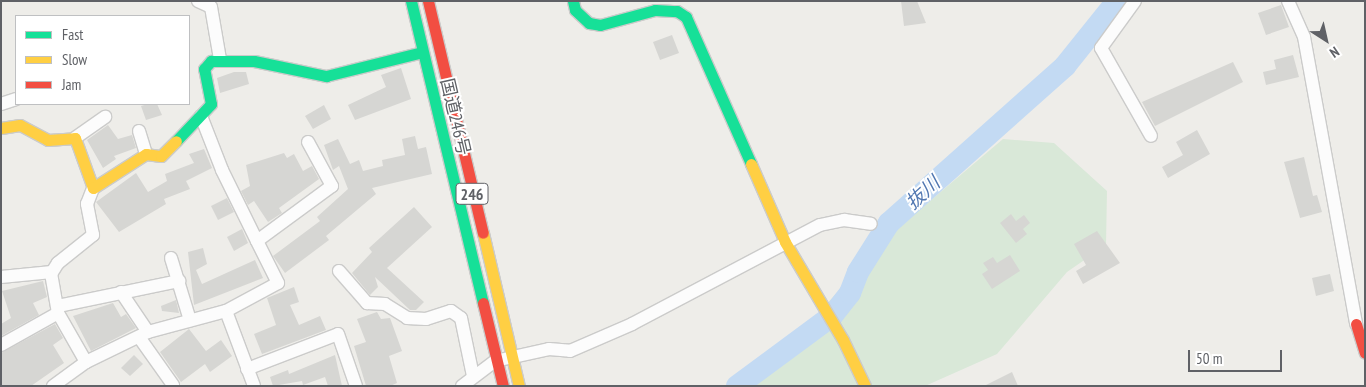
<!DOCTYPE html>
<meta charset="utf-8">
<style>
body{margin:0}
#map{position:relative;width:1366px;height:387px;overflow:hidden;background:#eeede9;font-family:"PT Sans Narrow","Noto Sans JP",sans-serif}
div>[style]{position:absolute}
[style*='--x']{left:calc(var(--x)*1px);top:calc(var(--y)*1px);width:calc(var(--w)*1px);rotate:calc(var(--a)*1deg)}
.green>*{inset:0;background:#d9e8d8}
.river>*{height:22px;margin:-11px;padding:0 11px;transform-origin:11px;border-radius:11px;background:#c3daf3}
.building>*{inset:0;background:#d6d6d3}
.roads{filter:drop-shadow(1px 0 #cbcbca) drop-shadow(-1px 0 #cbcbca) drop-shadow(0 1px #cbcbca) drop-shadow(0 -1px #cbcbca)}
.street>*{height:12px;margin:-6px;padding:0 6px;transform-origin:6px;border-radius:6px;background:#fcfcfc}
.fast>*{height:11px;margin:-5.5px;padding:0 5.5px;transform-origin:5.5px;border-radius:5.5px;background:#16e098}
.slow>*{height:11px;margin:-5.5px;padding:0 5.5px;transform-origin:5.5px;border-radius:5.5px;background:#ffcf43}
.jam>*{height:11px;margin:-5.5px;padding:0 5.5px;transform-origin:5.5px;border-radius:5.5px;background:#f24e42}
span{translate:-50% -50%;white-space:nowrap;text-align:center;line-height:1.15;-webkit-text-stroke:4px #fff;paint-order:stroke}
.shield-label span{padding:1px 4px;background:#fff;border:1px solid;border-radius:4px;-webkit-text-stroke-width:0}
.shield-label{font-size:16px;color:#5f6166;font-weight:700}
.street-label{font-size:18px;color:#5f6166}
.water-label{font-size:19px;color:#5177b1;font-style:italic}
.frame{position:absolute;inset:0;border:2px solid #5f6166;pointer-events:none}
.legend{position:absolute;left:15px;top:15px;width:175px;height:90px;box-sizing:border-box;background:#fff;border:1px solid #bfc0c2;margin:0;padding:6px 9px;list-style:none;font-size:15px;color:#5f6166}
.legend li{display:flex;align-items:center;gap:10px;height:25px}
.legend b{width:25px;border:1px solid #bfc0c2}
.north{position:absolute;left:1301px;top:15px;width:50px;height:50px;-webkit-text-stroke:4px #fff;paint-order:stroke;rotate:145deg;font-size:14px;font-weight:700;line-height:20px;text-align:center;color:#5f6166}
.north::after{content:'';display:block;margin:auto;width:18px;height:22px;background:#5f6166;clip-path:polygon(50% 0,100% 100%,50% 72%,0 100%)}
.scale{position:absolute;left:1188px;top:350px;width:94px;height:22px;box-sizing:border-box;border:2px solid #5f6166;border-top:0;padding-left:6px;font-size:15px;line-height:18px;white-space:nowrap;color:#5f6166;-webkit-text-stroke:4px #fff;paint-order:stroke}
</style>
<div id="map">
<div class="green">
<i style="clip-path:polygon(1003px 139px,1054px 143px,1107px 191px,1106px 245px,1067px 272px,997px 354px,925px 386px,749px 386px,757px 382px,884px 240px)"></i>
</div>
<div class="river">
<i style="--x:737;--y:386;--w:118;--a:-36.4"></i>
<i style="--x:832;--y:316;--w:29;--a:-52"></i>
<i style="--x:850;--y:293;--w:22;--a:-69"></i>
<i style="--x:858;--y:272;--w:58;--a:-57.7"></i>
<i style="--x:889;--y:223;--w:236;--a:-41.7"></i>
<i style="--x:1065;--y:66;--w:83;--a:-51.3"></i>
</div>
<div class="building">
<i style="clip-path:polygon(901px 1px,917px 1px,926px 23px,904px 26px)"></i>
<i style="clip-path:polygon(1281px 5px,1289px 27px,1266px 35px,1258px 13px)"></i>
<i style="clip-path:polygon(672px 35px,679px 53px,660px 60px,653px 42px)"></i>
<i style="clip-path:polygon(1293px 55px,1299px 77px,1266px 85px,1263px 72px,1276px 69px,1274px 60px)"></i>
<i style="clip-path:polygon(1233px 62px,1243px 82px,1155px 126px,1142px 102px)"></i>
<i style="clip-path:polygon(401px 68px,411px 99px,355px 120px,348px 105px,386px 87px,381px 75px)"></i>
<i style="clip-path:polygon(234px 72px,246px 72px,249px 84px,220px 93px,217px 78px)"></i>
<i style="clip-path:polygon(148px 104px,157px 104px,162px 115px,146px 120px,141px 106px)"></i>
<i style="clip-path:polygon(324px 105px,331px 119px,313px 129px,305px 116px)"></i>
<i style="clip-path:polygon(108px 125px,118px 139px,132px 135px,136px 148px,114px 156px,116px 159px,103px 168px,87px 140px)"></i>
<i style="clip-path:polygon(1197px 130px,1210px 154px,1168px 178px,1162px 167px,1183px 155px,1176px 142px)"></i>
<i style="clip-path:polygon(415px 136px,418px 149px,426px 147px,432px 174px,372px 188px,376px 194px,326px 236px,329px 240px,285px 273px,273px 256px,320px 221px,317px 217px,348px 189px,339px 166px,333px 170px,324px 145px,338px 139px,350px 164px,359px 160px,363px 171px,383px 166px,382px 160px,405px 155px,402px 139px)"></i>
<i style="clip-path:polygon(204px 149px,212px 168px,186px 181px,190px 189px,164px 199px,166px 204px,119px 232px,96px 202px,136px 173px,148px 192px,167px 181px,165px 174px,194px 163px,189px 154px)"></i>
<i style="clip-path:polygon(284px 153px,287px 158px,294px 154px,303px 171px,312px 166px,319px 179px,279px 208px,282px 213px,268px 222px,254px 201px,248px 205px,241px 191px,250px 186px,246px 165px)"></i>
<i style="clip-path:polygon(1304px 157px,1313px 196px,1317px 195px,1322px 212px,1300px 218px,1284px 162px)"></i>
<i style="clip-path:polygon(227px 198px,234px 212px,218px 220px,211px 206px)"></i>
<i style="clip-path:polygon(414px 207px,432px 227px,387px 268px,424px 302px,416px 310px,410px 310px,375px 277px,378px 287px,370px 295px,352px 273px,372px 252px,369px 248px)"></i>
<i style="clip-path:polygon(1011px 214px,1016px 221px,1024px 215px,1030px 223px,1023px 229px,1027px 234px,1016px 243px,1000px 223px)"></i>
<i style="clip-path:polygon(242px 229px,248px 243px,234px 251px,227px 237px)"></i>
<i style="clip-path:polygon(1097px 231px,1120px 263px,1083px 284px,1076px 271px,1086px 265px,1074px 244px)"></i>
<i style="clip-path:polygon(203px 248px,207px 264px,196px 270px,202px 284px,255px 260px,263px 278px,194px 305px,188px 252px)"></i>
<i style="clip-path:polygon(1010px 255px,1020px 271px,992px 289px,982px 274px,988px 270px,983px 263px,993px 257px,997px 263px)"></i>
<i style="clip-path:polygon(1330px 274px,1334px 291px,1316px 296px,1312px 278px)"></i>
<i style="clip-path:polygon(43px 281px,47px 297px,33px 303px,39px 315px,1px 336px,1px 324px,11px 318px,2px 291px)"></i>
<i style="clip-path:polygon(294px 287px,299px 302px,290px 305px,299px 325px,320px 316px,326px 330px,262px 354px,254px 334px,276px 325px,267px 298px)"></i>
<i style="clip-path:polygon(176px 300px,179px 313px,162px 311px,161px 306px)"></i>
<i style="clip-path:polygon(113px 303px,121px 317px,126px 314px,136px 328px,91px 351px,73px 316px)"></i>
<i style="clip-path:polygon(377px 312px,381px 319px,390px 318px,402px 351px,389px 356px,397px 383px,390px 386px,366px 386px,354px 346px,366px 342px,357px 319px)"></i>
<i style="clip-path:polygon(55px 324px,63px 338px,53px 345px,64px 363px,31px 386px,1px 386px,1px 353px)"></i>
<i style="clip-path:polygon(189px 329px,206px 351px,221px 340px,232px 356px,210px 372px,205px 364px,181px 382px,160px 352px)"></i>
<i style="clip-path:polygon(134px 355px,143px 364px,130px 376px,121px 368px)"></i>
<i style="clip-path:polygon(335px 355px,342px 386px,328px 386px,325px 377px,303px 385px,302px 381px,273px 386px,270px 377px,288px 370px,289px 374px)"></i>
<i style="clip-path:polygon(1012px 372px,1018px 386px,984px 386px)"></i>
</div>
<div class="roads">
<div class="street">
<i style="--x:198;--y:1;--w:14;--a:25"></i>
<i style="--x:211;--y:7;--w:53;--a:80.2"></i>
<i style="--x:1135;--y:1;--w:58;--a:125.9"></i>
<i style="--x:1101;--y:48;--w:101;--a:60.4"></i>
<i style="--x:1288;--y:1;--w:39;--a:66"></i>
<i style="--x:1304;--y:37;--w:292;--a:79.7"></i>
<i style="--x:1;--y:104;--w:16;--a:-18"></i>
<i style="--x:201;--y:116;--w:58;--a:68.7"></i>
<i style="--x:222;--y:170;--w:79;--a:63.8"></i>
<i style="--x:139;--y:131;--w:24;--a:73"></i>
<i style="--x:75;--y:138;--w:37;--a:-35"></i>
<i style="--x:171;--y:258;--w:65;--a:73"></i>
<i style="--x:339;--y:271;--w:43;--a:48.8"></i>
<i style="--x:367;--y:303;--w:18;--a:3"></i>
<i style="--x:385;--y:304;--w:26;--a:32"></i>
<i style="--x:407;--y:318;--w:19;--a:3"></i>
<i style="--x:426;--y:319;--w:26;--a:-18"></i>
<i style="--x:451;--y:311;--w:12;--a:35"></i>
<i style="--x:461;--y:318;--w:59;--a:78.3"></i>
<i style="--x:1;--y:277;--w:51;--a:-5.6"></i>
<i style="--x:121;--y:292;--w:48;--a:56"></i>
<i style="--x:58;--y:306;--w:124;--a:-11.7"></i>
<i style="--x:226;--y:311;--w:59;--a:-28.3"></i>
<i style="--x:278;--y:283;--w:47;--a:-116.6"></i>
<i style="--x:257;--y:241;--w:93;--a:-36.3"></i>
<i style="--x:332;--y:186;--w:50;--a:-118.6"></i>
<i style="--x:139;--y:337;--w:59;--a:54.7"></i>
<i style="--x:1;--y:345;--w:65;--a:-29.3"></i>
<i style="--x:86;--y:362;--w:56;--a:-119.7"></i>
<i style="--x:58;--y:313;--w:40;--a:-100"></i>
<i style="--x:51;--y:274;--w:13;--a:-58"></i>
<i style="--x:58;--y:263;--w:45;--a:-38.7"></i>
<i style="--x:93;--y:235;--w:32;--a:-101"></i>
<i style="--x:87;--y:204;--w:17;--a:-69"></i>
<i style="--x:247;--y:369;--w:97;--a:-21"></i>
<i style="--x:338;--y:334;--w:55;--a:70.9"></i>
<i style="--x:53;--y:386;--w:41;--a:-36"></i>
<i style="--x:86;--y:362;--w:69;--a:-25.8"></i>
<i style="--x:148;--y:332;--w:81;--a:-15.1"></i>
<i style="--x:226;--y:311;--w:80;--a:69.5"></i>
<i style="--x:462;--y:386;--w:41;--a:-37.1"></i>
<i style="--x:495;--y:361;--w:55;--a:-12.5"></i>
<i style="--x:549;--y:349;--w:21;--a:5"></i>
<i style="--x:570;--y:351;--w:68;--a:-23.5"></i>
<i style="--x:632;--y:324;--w:212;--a:-27.8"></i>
<i style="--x:820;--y:225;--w:25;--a:-12"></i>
<i style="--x:844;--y:220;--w:27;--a:8"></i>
</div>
<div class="fast">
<i style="--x:411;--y:1;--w:310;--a:76.6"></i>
<i style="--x:573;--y:1;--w:9;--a:77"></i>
<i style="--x:575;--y:10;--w:19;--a:43"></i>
<i style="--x:589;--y:23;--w:11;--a:10"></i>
<i style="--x:600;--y:25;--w:57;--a:-15.3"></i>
<i style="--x:655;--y:10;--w:22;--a:3"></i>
<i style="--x:677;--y:11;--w:11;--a:34"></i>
<i style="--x:686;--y:17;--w:161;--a:66.1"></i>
<i style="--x:176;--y:141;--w:51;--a:-46.6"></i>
<i style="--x:211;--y:104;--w:36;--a:-101"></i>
<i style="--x:204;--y:69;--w:11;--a:-49"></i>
<i style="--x:211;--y:61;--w:43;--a:0"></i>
<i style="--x:254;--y:61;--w:74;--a:11.8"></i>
<i style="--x:326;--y:76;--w:99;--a:-14"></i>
</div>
<div class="slow">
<i style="--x:1;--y:128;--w:19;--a:-9"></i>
<i style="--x:20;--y:125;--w:32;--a:28"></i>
<i style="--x:48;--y:140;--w:27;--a:-4"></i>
<i style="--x:75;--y:138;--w:53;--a:70.2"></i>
<i style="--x:93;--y:188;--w:63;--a:-32.7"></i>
<i style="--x:146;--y:154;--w:15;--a:8"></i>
<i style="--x:161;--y:156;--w:21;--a:-45"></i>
<i style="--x:751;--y:164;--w:85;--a:66.4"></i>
<i style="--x:785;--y:242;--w:114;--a:59.4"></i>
<i style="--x:843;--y:340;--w:51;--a:64.4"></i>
<i style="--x:483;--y:233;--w:157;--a:76.8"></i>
</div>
<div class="jam">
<i style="--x:428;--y:1;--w:238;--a:76.7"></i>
<i style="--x:483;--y:303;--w:85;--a:76.5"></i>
<i style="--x:1356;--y:324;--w:30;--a:73"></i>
</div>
</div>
<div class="shield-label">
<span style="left:472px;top:194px">246</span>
</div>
<div class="street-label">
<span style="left:455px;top:117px;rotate:77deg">国道246号</span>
</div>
<div class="water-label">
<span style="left:923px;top:193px;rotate:-42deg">抜川</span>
</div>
<div class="frame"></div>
<ul class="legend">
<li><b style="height:6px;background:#16e098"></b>Fast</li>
<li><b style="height:6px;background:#ffcf43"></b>Slow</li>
<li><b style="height:6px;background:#f24e42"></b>Jam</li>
</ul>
<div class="north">N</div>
<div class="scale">50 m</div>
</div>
